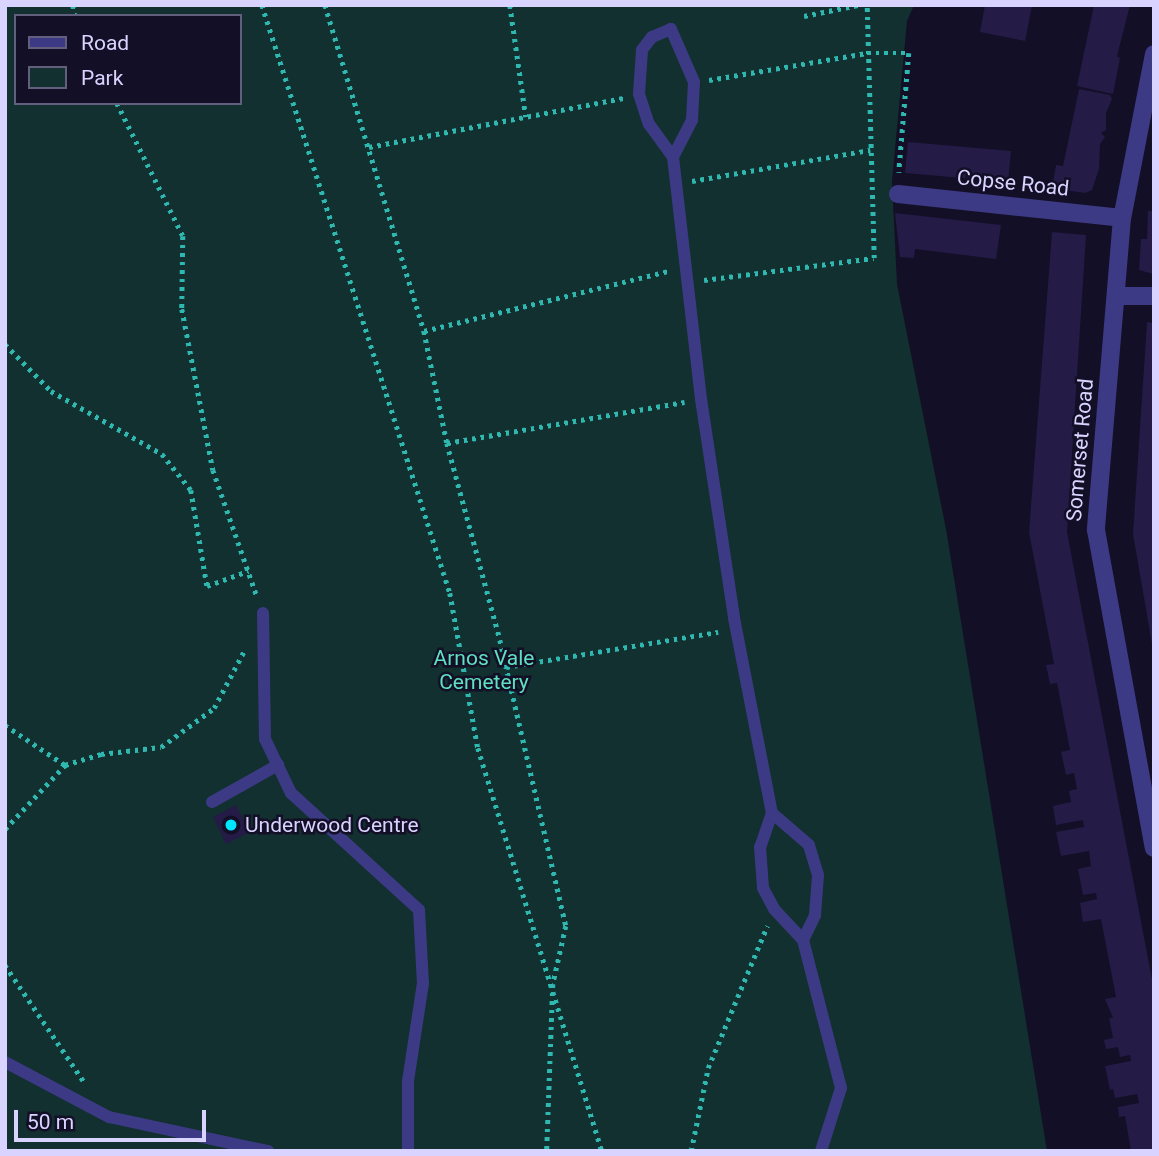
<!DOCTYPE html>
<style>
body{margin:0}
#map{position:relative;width:1159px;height:1156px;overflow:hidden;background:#130f26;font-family:Roboto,sans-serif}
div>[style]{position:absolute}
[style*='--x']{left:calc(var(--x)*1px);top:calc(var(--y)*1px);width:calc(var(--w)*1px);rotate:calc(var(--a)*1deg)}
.green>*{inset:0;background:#12302f}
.building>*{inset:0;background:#241b47}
.path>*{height:4.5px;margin-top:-2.25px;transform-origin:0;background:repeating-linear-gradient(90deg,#2fb8b0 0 3.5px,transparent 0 8.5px)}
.service>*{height:12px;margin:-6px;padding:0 6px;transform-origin:6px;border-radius:6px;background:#3d3a85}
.minor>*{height:18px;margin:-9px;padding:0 9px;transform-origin:9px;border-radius:9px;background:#3d3a85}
.dots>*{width:19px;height:19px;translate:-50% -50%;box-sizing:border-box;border:4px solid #130f26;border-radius:50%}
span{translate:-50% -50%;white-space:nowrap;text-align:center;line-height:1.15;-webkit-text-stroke:5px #130f26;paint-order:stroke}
.street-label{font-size:21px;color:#d9d4ff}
.park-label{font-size:21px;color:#5fe0c0}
.poi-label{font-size:21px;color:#d9d4ff}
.left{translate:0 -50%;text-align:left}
.frame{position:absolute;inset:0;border:7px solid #d9d4ff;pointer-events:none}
.legend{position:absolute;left:14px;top:14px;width:228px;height:91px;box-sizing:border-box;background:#130f26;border:2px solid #625e7d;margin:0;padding:9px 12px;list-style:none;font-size:21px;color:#d9d4ff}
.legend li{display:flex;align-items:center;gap:14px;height:35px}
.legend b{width:35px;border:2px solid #625e7d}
.scale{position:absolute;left:14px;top:1110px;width:192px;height:32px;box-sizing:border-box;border:4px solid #d9d4ff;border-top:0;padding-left:9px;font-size:21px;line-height:24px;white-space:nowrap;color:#d9d4ff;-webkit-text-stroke:5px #130f26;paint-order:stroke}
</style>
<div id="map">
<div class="green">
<i style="clip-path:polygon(evenodd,5px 5px,914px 5px,907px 21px,892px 181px,897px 284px,946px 529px,1047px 1151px,5px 1151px,5px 5px,16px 16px,240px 16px,240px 103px,16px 103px,16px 16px)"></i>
</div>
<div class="building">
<i style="clip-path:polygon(985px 5px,1032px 6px,1025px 41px,980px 32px)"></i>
<i style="clip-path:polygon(1094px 5px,1130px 5px,1117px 56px,1120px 58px,1113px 94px,1077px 86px)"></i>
<i style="clip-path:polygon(1079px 89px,1110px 95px,1112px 99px,1106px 113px,1106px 130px,1101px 133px,1105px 137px,1100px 144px,1099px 169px,1092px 190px,1085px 193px,1052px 188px,1056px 165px,1063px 166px)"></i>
<i style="clip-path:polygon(908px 142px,1011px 151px,1008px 182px,905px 173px)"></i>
<i style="clip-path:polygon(1148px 211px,1154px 211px,1153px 274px,1139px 270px,1141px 239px,1147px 239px)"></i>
<i style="clip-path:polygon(895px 213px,1001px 225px,996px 259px,915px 249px,914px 258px,900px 257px)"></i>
<i style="clip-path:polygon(1052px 232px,1086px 235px,1067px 532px,1154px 990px,1154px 1151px,1131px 1151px,1125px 1116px,1119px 1117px,1118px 1107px,1139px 1103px,1137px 1094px,1115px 1098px,1113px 1089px,1110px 1090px,1105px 1066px,1131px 1061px,1130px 1055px,1120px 1057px,1118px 1047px,1106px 1049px,1104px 1040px,1113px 1038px,1109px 1018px,1113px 1018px,1105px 999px,1116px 997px,1101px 919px,1083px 922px,1080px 903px,1097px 899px,1096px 893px,1083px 895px,1078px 869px,1091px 866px,1089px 851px,1061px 856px,1056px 832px,1084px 827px,1083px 820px,1056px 825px,1053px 806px,1071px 802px,1069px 791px,1077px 789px,1074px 773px,1066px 775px,1061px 752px,1070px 750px,1057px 683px,1050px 684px,1046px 665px,1054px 664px,1029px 532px)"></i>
<i style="clip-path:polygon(1147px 322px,1154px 323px,1152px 644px,1133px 534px)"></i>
<i style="clip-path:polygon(236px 805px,250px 832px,226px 844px,213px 817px)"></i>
</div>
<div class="path">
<i style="--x:73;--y:5;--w:11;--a:80"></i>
<i style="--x:262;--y:5;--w:617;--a:72.27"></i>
<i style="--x:450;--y:593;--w:158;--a:79.8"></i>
<i style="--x:478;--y:748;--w:422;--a:72.9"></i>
<i style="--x:325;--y:5;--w:341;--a:73.1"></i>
<i style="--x:424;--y:331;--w:114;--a:78.4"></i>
<i style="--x:447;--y:443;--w:204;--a:74.9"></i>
<i style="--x:500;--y:640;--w:294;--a:77"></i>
<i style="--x:566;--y:926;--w:59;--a:102.6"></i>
<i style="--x:553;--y:984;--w:167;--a:92.1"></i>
<i style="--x:510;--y:5;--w:113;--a:81.9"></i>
<i style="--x:804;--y:16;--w:55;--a:-11.5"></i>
<i style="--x:709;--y:80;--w:160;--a:-9.7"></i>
<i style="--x:867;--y:53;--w:42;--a:0"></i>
<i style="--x:909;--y:53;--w:120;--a:94.8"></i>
<i style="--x:117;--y:103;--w:148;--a:63.6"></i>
<i style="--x:183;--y:236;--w:73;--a:90.8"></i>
<i style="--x:182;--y:309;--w:164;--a:79.1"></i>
<i style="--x:213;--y:470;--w:133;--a:70.8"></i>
<i style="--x:369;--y:147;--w:259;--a:-10.9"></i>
<i style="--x:692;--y:181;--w:181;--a:-9.9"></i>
<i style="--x:704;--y:280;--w:171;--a:-7.4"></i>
<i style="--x:874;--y:258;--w:253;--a:-91.6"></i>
<i style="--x:424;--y:331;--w:251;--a:-13.8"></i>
<i style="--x:5;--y:344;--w:66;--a:45.6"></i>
<i style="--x:51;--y:391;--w:128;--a:29.6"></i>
<i style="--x:162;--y:454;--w:46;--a:51.1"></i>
<i style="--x:191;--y:490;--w:97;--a:80.5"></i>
<i style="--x:207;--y:586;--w:44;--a:-20.1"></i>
<i style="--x:447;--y:443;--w:241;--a:-9.8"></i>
<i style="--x:506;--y:667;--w:215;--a:-9.4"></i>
<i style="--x:5;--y:725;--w:72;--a:33.7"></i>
<i style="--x:65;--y:765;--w:38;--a:-17"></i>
<i style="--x:101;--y:754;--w:60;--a:-6.7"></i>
<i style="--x:161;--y:747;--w:66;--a:-36.3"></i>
<i style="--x:214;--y:708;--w:64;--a:-62.2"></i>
<i style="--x:5;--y:829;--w:88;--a:-46.8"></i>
<i style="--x:5;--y:965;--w:143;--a:55.9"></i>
<i style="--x:691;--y:1151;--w:85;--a:-78.4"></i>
<i style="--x:708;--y:1068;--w:154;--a:-67.4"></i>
</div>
<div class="service">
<i style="--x:673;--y:157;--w:42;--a:-62.8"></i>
<i style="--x:692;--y:120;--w:38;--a:-87"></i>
<i style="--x:694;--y:82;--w:58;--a:-113.5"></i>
<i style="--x:671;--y:29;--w:21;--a:157"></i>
<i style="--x:652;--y:37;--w:16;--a:128"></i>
<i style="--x:642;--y:50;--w:44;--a:93.9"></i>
<i style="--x:639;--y:94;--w:32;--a:72"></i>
<i style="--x:649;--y:124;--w:41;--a:54"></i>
<i style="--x:673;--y:157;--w:244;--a:83.4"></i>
<i style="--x:701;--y:399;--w:221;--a:81.4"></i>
<i style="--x:734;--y:618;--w:199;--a:79"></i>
<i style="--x:263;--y:613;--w:126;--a:89.1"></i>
<i style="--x:265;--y:739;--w:60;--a:64.3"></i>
<i style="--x:291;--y:793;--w:173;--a:42.4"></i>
<i style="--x:419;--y:910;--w:73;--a:86.9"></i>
<i style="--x:423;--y:983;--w:99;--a:98.7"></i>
<i style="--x:408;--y:1081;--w:70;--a:90"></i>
<i style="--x:212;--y:802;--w:76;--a:-29.3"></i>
<i style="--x:803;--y:940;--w:28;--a:-64"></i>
<i style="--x:815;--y:915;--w:40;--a:-85.7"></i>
<i style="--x:818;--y:875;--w:31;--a:-107"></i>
<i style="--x:809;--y:845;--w:49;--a:-139.1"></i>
<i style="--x:772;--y:813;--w:36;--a:109"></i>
<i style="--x:760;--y:847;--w:41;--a:85.8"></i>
<i style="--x:763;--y:888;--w:24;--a:62"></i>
<i style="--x:774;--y:909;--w:42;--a:46.9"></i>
<i style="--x:803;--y:940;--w:153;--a:75.6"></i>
<i style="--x:841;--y:1088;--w:66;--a:107.6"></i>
<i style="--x:5;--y:1062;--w:118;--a:27.9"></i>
<i style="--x:109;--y:1117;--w:163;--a:12.1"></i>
</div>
<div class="minor">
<i style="--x:1154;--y:54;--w:167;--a:101"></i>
<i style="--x:1122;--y:218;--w:313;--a:94.8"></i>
<i style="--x:1096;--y:530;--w:323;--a:79.7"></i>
<i style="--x:898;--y:194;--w:225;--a:6.1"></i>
<i style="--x:1116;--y:296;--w:38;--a:0"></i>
</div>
<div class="dots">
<i style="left:231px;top:825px;background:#00e5ff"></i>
</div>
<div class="street-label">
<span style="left:1013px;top:183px;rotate:6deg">Copse Road</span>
<span style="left:1080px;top:450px;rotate:-85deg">Somerset Road</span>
</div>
<div class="park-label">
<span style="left:484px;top:670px">Arnos Vale<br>Cemetery</span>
</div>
<div class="poi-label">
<span class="left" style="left:245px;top:825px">Underwood Centre</span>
</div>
<div class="frame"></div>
<ul class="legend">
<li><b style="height:9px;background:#3d3a85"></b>Road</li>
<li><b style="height:19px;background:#12302f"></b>Park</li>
</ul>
<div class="scale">50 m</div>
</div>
